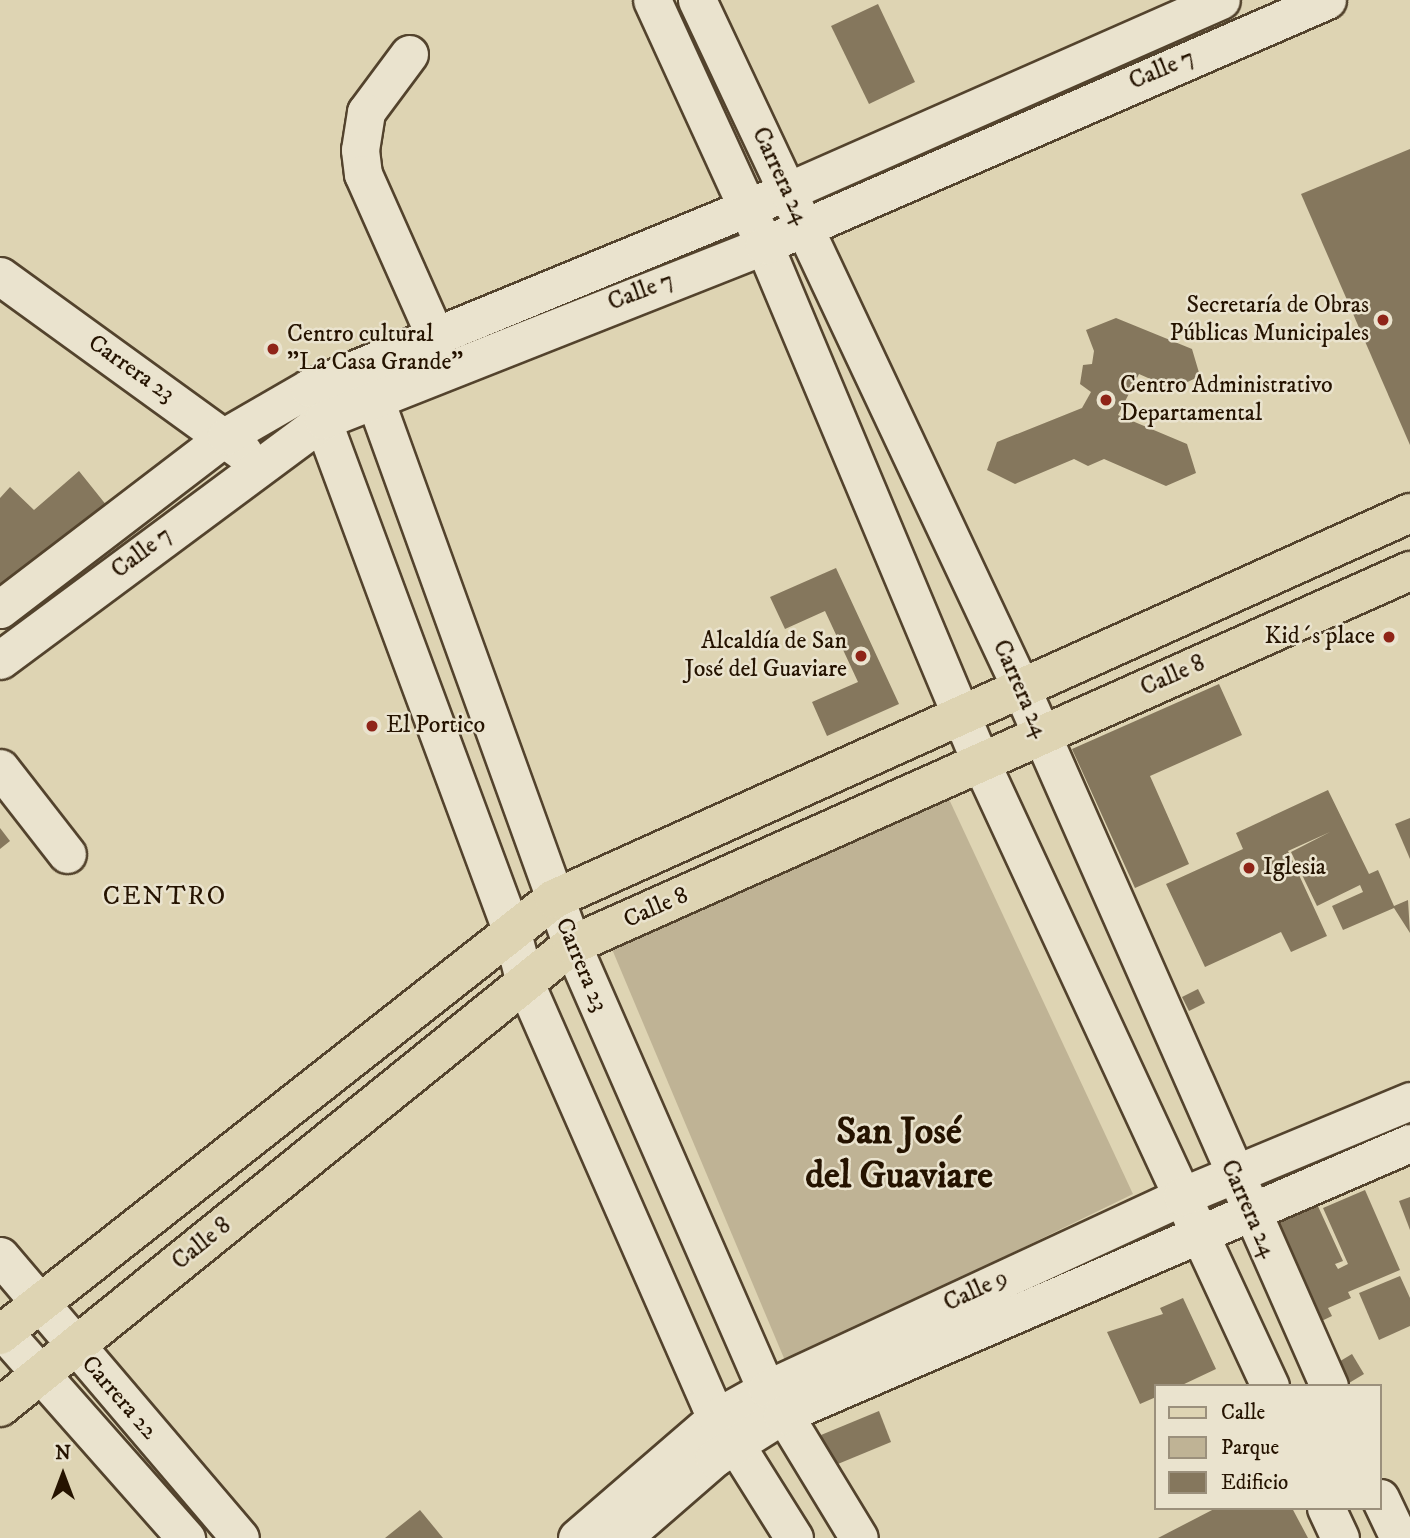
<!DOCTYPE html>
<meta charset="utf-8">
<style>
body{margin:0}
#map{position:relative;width:1410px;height:1538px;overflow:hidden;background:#ded4b3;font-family:"IM FELL DW Pica",serif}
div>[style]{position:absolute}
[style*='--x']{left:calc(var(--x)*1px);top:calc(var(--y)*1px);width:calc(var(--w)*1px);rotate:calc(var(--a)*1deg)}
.green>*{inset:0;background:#bfb395}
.building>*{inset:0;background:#85775d}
.roads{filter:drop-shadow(2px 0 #53432d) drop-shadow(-2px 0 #53432d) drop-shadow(0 2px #53432d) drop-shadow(0 -2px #53432d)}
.minor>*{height:37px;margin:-18.5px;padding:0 18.5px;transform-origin:18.5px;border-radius:18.5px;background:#eae3ce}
.major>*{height:38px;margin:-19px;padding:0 19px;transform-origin:19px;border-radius:19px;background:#ded4b3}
.dots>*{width:19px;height:19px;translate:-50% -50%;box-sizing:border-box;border:4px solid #eae3ce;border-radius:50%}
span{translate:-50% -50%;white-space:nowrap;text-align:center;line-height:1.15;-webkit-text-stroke:5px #eae3ce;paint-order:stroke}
.street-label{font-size:24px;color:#251300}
.poi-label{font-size:24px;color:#251300}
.right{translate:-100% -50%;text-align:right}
.left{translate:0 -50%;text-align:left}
.neighbourhood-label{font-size:26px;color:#251300;letter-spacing:2px}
.town-label{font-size:38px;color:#251300;font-weight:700}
.legend{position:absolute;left:1154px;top:1384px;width:228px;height:126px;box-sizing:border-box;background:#eae3ce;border:2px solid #9b907c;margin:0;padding:9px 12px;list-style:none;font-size:21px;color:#251300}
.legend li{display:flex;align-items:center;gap:14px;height:35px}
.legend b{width:35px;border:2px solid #9b907c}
.north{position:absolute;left:28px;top:1440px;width:70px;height:70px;-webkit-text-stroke:5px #eae3ce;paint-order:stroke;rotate:0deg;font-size:19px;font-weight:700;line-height:28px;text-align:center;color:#251300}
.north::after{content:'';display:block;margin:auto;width:24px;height:32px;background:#251300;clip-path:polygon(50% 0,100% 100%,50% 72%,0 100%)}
</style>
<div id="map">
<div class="green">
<i style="clip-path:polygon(948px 797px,1133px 1194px,786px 1363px,609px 942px)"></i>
</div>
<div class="building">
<i style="clip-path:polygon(878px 4px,915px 82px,869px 104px,831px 26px)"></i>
<i style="clip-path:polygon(1410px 149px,1410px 445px,1301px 194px)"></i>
<i style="clip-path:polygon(1116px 318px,1192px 349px,1200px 376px,1173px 389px,1139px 374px,1118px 415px,1187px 444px,1196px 473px,1166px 486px,1104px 459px,1088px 466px,1074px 459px,1015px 484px,987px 470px,997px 442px,1082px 408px,1091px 392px,1080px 384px,1083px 365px,1092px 364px,1094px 351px,1086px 330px)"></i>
<i style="clip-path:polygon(79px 471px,107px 506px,0 586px,0 498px,10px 487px,34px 510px)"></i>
<i style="clip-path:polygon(836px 568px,899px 704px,827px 736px,812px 702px,858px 682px,825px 611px,785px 629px,770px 597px)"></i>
<i style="clip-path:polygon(1219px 684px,1242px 735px,1150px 776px,1189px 864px,1135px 888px,1072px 749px)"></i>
<i style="clip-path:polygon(1328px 790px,1369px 874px,1378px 870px,1394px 906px,1408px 900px,1410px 933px,1394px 908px,1343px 930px,1332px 906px,1363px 892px,1360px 885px,1317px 906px,1291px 852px,1330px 832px,1288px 851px,1327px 936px,1291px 952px,1281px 932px,1205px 967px,1166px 884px,1243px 849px,1236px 833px)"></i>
<i style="clip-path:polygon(1410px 818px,1410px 859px,1395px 824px)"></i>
<i style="clip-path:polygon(0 828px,10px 841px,0 849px)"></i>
<i style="clip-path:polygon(1198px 989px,1205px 1003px,1189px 1011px,1182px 997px)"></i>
<i style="clip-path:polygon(1365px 1190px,1400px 1270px,1348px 1292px,1351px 1298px,1328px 1308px,1332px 1316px,1311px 1326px,1270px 1225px,1317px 1204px,1343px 1261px,1335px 1264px,1338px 1269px,1348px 1264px,1323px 1208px)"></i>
<i style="clip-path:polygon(1410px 1197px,1410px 1230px,1399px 1201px)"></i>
<i style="clip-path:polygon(1400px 1276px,1410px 1298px,1410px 1326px,1379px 1340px,1359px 1293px)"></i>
<i style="clip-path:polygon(1183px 1298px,1216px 1369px,1180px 1386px,1156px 1386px,1156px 1397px,1140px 1404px,1107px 1332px,1163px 1314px,1160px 1308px)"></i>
<i style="clip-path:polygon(1352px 1354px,1364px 1374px,1344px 1386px,1332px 1366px)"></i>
<i style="clip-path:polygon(879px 1411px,891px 1442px,833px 1466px,821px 1435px)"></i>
<i style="clip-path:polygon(1216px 1508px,1292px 1508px,1308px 1538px,1158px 1538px)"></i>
<i style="clip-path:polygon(420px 1510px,443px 1538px,385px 1538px)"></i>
</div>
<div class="roads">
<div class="minor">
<i style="--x:652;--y:0;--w:269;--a:65.4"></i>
<i style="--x:764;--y:245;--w:562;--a:67.27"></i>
<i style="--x:981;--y:763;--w:687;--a:65.11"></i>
<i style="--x:697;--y:0;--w:760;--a:64.78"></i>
<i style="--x:1021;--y:688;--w:763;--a:66.19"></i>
<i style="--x:409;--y:54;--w:72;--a:126.6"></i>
<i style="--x:366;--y:112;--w:38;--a:99"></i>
<i style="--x:360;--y:150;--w:24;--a:83"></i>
<i style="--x:363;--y:174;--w:180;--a:66"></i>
<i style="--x:0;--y:276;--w:300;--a:35.9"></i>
<i style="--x:365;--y:372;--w:609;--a:70.14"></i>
<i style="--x:572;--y:945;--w:472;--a:66.4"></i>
<i style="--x:761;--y:1377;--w:188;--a:58.7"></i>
<i style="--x:314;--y:398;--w:570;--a:69.66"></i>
<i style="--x:512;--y:932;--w:53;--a:75.7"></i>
<i style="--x:525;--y:983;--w:460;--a:66.3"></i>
<i style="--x:710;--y:1404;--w:158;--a:57.9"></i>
<i style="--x:0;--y:609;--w:285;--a:-37.4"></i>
<i style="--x:226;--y:436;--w:96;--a:-30"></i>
<i style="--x:309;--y:388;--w:518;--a:-22.36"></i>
<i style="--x:788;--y:191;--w:473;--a:-23.8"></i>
<i style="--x:0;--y:660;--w:402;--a:-36.6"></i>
<i style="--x:323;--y:420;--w:474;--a:-21.6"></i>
<i style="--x:764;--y:245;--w:614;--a:-23.52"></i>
<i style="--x:0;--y:768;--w:109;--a:52.1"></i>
<i style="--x:0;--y:1256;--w:370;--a:49.6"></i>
<i style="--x:0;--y:1328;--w:281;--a:48.5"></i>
<i style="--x:1380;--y:1498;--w:44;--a:64.6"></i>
<i style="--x:1326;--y:1508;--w:33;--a:65"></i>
<i style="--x:577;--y:1538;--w:185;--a:-40.8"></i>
<i style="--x:717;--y:1417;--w:57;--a:-29.2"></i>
<i style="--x:767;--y:1389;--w:458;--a:-24.9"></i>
<i style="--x:1182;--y:1196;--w:247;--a:-22.6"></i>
<i style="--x:622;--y:1538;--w:122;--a:-41"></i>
<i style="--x:714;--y:1458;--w:80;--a:-32.3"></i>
<i style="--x:782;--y:1415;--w:684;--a:-23.42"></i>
</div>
<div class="major">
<i style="--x:0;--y:1335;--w:705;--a:-38.2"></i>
<i style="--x:554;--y:899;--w:939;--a:-24.27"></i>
<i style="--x:0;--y:1407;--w:735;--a:-38.93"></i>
<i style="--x:572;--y:945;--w:918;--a:-24.05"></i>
</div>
</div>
<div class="dots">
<i style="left:1383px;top:320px;background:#8f2418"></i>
<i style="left:273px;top:349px;background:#8f2418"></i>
<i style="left:1106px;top:400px;background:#8f2418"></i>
<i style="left:1389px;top:637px;background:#8f2418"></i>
<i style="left:861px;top:656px;background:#8f2418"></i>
<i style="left:372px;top:726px;background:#8f2418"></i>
<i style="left:1249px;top:868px;background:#8f2418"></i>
</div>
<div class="street-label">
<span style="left:1162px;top:70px;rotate:-23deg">Calle 7</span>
<span style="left:780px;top:176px;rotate:65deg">Carrera 24</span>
<span style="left:641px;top:292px;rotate:-21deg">Calle 7</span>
<span style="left:131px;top:369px;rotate:35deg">Carrera 23</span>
<span style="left:142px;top:553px;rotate:-37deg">Calle 7</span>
<span style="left:1173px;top:676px;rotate:-24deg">Calle 8</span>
<span style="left:1020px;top:689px;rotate:66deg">Carrera 24</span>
<span style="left:656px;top:908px;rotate:-24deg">Calle 8</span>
<span style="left:581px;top:965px;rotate:67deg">Carrera 23</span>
<span style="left:1248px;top:1209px;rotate:66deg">Carrera 24</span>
<span style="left:202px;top:1244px;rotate:-39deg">Calle 8</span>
<span style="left:976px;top:1291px;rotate:-25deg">Calle 9</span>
<span style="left:119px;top:1398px;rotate:49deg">Carrera 22</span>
</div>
<div class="poi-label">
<span class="right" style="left:1369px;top:320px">Secretaría de Obras<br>Públicas Municipales</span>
<span class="left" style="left:287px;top:349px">Centro cultural<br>"La Casa Grande"</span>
<span class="left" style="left:1120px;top:400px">Centro Administrativo<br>Departamental</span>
<span class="right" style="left:1375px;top:637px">Kid´s place</span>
<span class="right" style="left:847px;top:656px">Alcaldía de San<br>José del Guaviare</span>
<span class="left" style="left:386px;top:726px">El Portico</span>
<span class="left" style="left:1263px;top:868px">Iglesia</span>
</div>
<div class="neighbourhood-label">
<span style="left:165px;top:897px">CENTRO</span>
</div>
<div class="town-label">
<span style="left:899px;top:1155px">San José<br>del Guaviare</span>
</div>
<ul class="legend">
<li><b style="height:9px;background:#ded4b3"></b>Calle</li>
<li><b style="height:19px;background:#bfb395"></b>Parque</li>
<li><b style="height:19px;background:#85775d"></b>Edificio</li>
</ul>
<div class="north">N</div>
</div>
